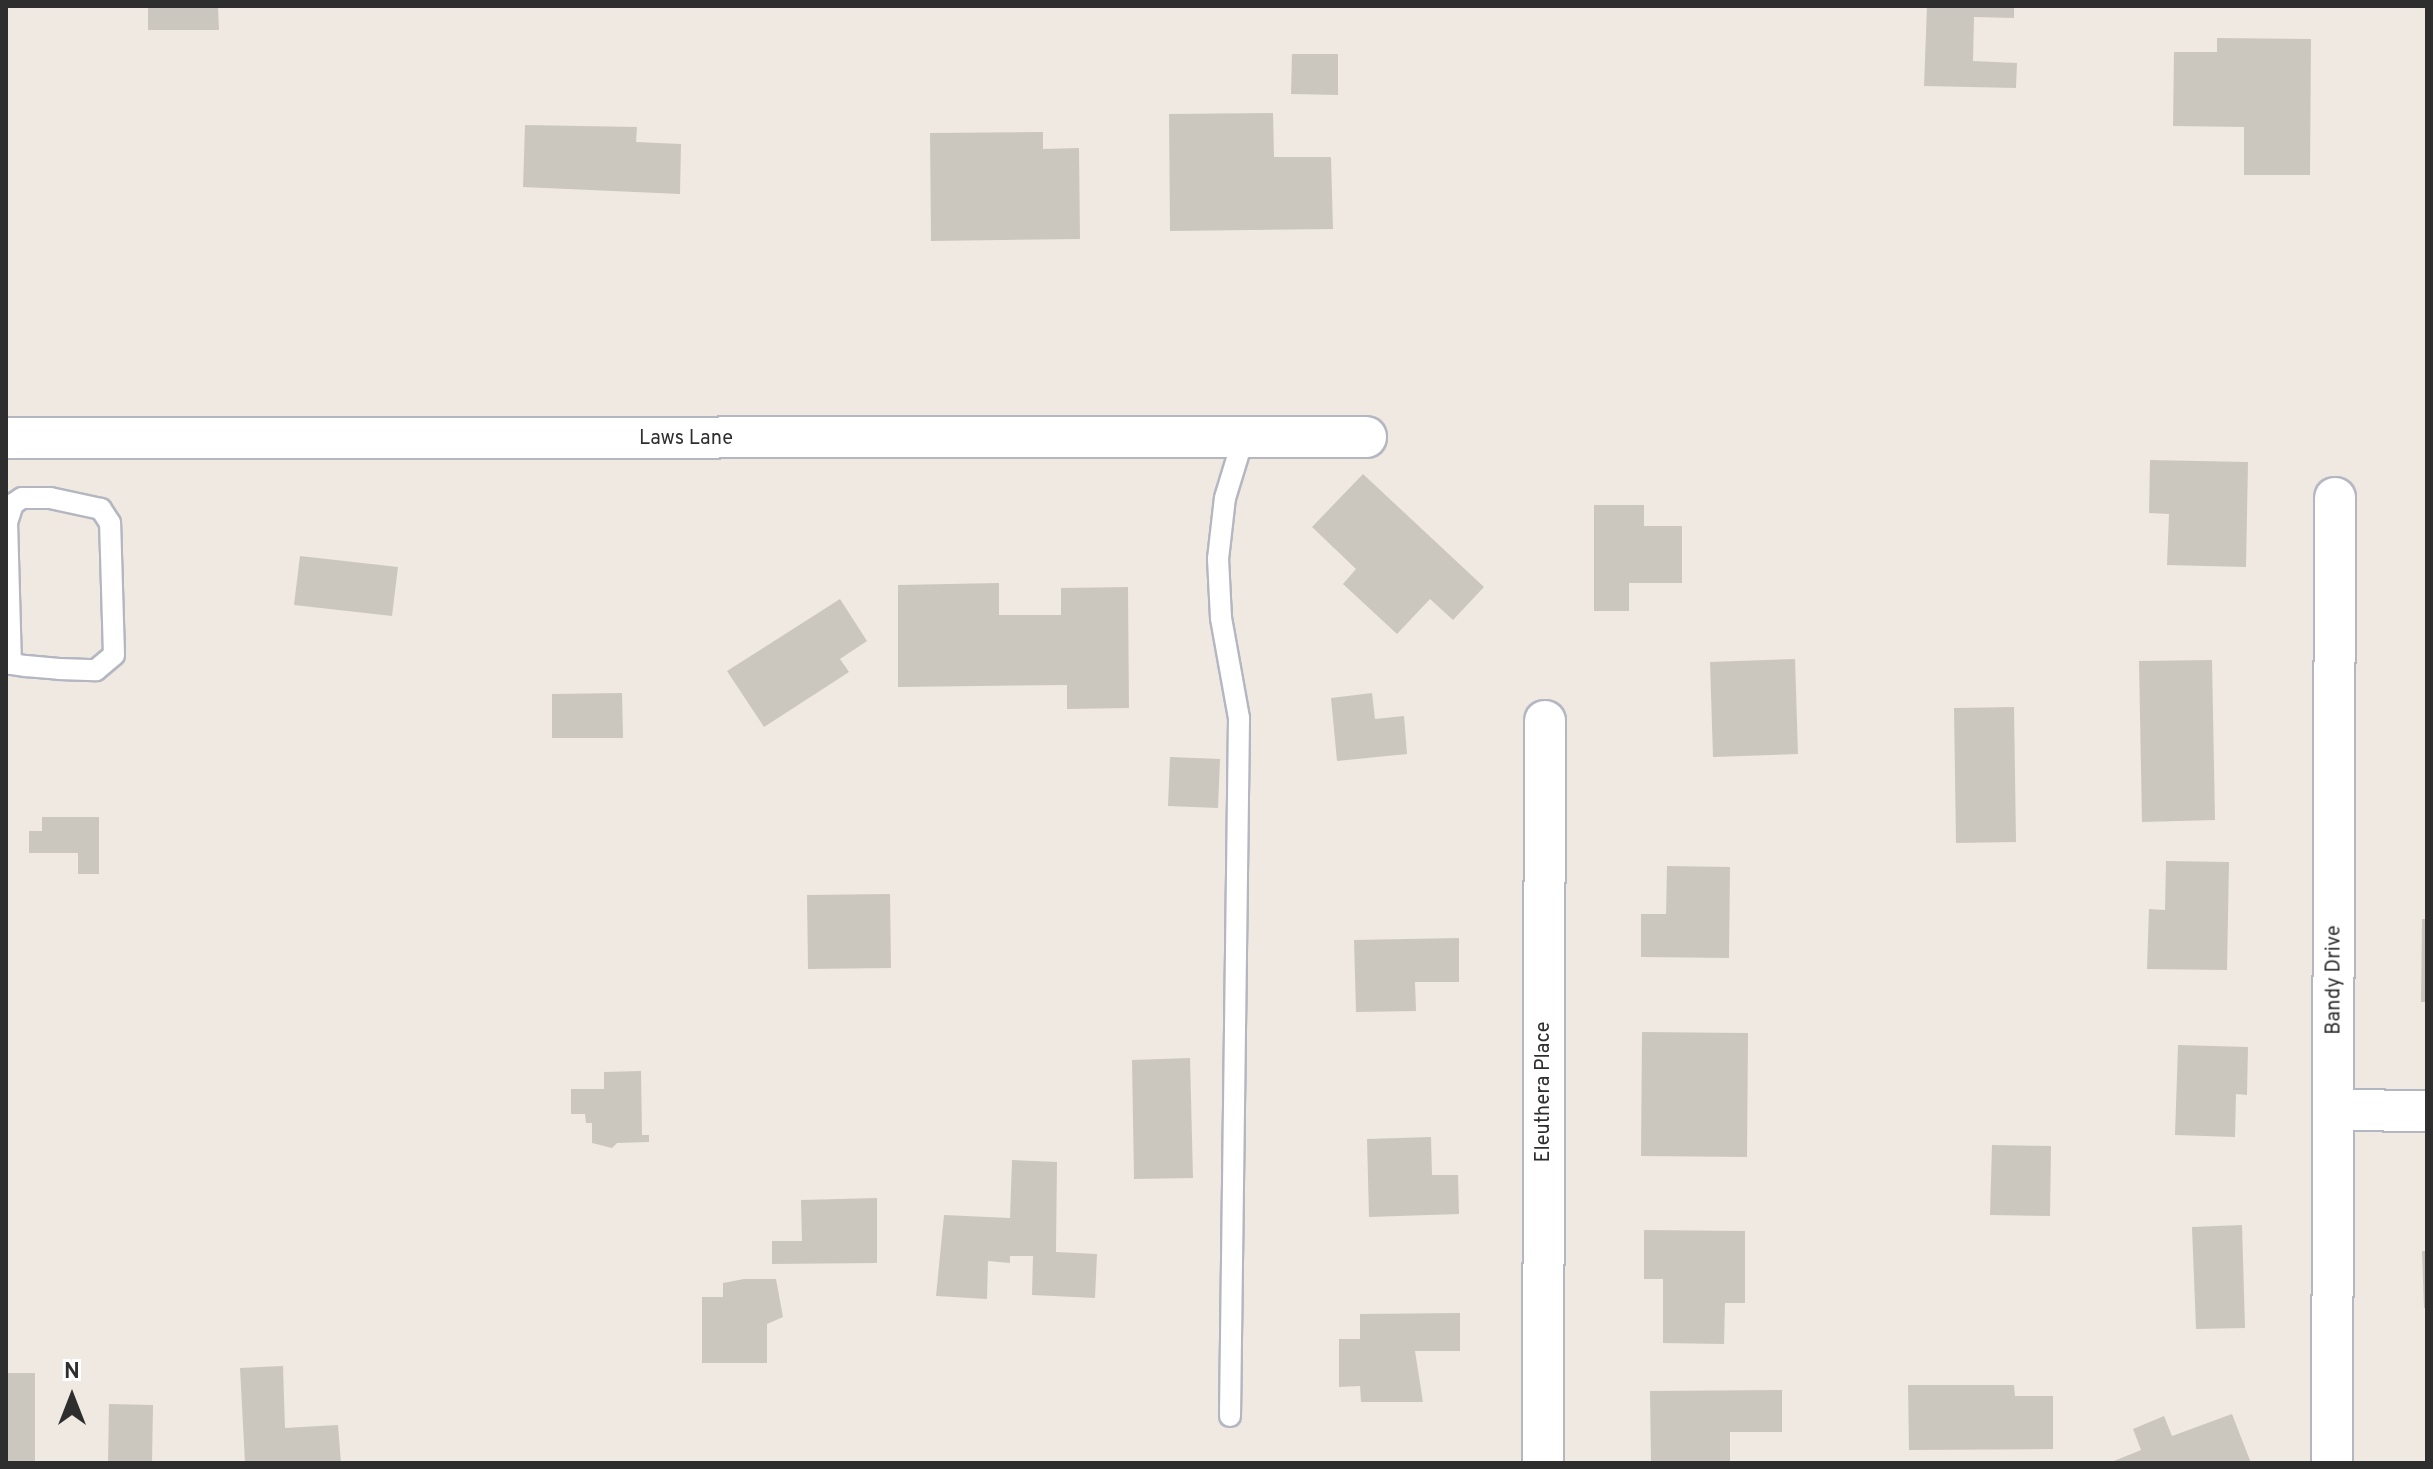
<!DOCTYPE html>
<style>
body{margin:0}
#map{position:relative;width:2433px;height:1469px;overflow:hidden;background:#efe9e1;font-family:Overpass,sans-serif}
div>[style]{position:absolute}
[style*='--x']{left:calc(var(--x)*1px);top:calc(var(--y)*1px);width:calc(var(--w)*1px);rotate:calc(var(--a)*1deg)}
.building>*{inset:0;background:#cbc7bf}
.roads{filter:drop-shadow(2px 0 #b4b7c1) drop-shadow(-2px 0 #b4b7c1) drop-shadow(0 2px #b4b7c1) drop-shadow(0 -2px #b4b7c1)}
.service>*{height:20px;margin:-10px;padding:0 10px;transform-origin:10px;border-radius:10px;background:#fff}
.minor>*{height:40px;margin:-20px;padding:0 20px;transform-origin:20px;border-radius:20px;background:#fff}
span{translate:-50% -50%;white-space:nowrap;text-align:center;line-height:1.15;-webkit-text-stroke:8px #fff;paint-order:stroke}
.street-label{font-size:20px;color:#2e2e2e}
.frame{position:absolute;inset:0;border:8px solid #2e2e2e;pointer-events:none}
.north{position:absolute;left:32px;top:1357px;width:80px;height:80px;-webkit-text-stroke:6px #fff;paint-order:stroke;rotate:0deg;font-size:22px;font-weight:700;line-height:32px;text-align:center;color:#2e2e2e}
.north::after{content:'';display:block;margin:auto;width:28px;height:36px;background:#2e2e2e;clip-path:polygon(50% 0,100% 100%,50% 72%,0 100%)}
</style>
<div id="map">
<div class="building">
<i style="clip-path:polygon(148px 6px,218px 6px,219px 30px,148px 30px)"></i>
<i style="clip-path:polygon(1927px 6px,2014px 6px,2014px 18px,1974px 17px,1973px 61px,2017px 63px,2016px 88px,1924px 86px)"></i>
<i style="clip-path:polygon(2217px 38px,2311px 39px,2310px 175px,2244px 175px,2244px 127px,2173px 126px,2174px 52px,2217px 52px)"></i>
<i style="clip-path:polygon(1292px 54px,1338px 54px,1338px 95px,1291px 94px)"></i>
<i style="clip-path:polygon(1273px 113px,1274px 157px,1331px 157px,1333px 229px,1170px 231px,1169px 114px)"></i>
<i style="clip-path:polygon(525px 125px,637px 127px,636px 142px,681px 144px,680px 194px,523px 187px)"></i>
<i style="clip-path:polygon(1043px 132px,1043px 149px,1079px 148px,1080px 239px,931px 241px,930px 133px)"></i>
<i style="clip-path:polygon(2150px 460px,2248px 462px,2246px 567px,2167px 565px,2169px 514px,2149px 513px)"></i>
<i style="clip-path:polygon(1363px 474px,1484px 587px,1453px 620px,1430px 599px,1397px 634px,1343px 584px,1356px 569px,1312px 527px)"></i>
<i style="clip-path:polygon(1594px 505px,1644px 505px,1644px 526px,1682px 526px,1682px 583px,1629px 583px,1629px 611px,1594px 611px)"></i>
<i style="clip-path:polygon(300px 556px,398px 567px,392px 616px,294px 605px)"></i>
<i style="clip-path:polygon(999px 583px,999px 615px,1061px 615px,1061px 588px,1128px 587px,1129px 708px,1067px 709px,1067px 685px,898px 687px,898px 585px)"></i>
<i style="clip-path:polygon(840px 599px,867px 641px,840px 659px,849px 672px,764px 727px,727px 671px)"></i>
<i style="clip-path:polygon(1795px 659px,1798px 754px,1713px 757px,1710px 662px)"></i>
<i style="clip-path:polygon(2212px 660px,2215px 820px,2142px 822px,2139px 661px)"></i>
<i style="clip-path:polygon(622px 693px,623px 738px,552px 738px,552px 694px)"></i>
<i style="clip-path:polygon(1372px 693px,1375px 719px,1404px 716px,1407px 754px,1337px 761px,1331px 698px)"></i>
<i style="clip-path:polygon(2014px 707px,2016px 842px,1956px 843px,1954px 708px)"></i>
<i style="clip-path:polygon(1170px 757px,1220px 759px,1218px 808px,1168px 806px)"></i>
<i style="clip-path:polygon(42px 817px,99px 817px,99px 874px,78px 874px,78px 853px,29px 853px,29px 831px,42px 831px)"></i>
<i style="clip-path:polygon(2166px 861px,2229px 862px,2227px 970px,2147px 969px,2149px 909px,2165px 910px)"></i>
<i style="clip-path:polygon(1667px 866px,1730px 867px,1729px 958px,1641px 957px,1641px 914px,1666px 914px)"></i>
<i style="clip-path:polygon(890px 894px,891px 968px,808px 969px,807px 895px)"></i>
<i style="clip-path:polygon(2422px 919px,2427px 919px,2427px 1002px,2421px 1002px)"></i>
<i style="clip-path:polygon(1459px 938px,1459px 982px,1415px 982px,1416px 1011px,1356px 1012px,1354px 940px)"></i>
<i style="clip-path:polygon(1642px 1032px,1748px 1033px,1747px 1157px,1641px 1156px)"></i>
<i style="clip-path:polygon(2178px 1045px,2248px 1047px,2247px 1095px,2236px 1094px,2235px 1137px,2175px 1135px)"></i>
<i style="clip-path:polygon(1190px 1058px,1193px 1178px,1134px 1179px,1132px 1060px)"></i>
<i style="clip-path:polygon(641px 1071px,642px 1135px,649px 1135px,649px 1142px,617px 1143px,612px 1148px,592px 1143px,592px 1123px,586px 1123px,585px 1114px,571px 1114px,571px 1089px,604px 1089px,604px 1072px)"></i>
<i style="clip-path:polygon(1431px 1137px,1432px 1175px,1458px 1175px,1459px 1214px,1369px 1217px,1367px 1139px)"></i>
<i style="clip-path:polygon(1992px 1145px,2051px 1146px,2050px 1216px,1990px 1215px)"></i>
<i style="clip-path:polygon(1012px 1160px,1057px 1162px,1056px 1252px,1097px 1254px,1095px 1298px,1032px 1295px,1033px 1256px,1010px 1256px,1010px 1263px,988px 1261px,987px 1299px,936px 1296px,944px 1215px,1010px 1218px)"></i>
<i style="clip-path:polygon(877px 1198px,877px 1263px,772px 1264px,772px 1241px,802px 1241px,801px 1200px)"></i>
<i style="clip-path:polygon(2242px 1225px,2245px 1328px,2196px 1329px,2192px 1227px)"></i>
<i style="clip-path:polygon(1644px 1230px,1745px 1231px,1745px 1303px,1725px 1303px,1724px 1344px,1663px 1343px,1663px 1279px,1644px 1279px)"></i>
<i style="clip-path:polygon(2422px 1251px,2427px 1251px,2427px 1308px,2424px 1308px)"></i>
<i style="clip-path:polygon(744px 1279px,776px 1279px,783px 1317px,767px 1324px,767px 1363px,702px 1363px,702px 1297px,723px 1297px,723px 1283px)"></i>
<i style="clip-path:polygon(1460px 1313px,1460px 1351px,1415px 1351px,1423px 1402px,1361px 1402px,1360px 1386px,1339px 1387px,1339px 1339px,1360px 1339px,1360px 1314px)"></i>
<i style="clip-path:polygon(283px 1366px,285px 1428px,338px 1425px,341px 1463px,245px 1463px,240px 1368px)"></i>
<i style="clip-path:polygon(6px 1373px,35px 1373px,35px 1463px,6px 1463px)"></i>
<i style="clip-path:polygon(1908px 1385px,2014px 1385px,2015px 1396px,2053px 1396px,2053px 1449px,1909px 1450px)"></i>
<i style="clip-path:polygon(1782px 1390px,1782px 1432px,1730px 1432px,1730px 1463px,1651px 1463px,1650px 1391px)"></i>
<i style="clip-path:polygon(109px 1404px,153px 1405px,152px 1463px,108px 1463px)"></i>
<i style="clip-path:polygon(2232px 1414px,2251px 1463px,2109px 1463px,2141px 1450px,2133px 1429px,2164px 1416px,2172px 1436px)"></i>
</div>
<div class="roads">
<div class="service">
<i style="--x:6;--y:663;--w:20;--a:9"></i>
<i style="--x:26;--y:666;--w:33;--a:5"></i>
<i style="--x:59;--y:669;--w:37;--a:2"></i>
<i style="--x:96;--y:670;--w:23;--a:-40"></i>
<i style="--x:114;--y:655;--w:132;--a:-91.7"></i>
<i style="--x:110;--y:523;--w:17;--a:-123"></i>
<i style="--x:101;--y:509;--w:52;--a:-167.8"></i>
<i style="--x:50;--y:498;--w:28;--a:180"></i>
<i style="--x:22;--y:498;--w:11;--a:146"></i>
<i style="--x:13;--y:504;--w:19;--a:108"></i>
<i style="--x:7;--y:522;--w:142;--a:88.4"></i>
<i style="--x:1230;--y:1416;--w:698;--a:-89.26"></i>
<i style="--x:1239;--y:718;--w:102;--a:-100.2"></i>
<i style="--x:1221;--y:618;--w:59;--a:-92.9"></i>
<i style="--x:1218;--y:559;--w:61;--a:-83.5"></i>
<i style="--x:1225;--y:498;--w:62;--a:-73"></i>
</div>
<div class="minor">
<i style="--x:6;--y:438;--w:1360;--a:-0.04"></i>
<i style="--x:2335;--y:1110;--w:92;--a:0.6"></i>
<i style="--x:1543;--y:1463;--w:742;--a:-89.85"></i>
<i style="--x:2332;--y:1463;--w:965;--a:-89.82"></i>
</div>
</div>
<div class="street-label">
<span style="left:686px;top:439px">Laws Lane</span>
<span style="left:2335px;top:980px;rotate:-90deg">Bandy Drive</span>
<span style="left:1544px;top:1092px;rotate:-90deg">Eleuthera Place</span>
</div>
<div class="frame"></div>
<div class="north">N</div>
</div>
